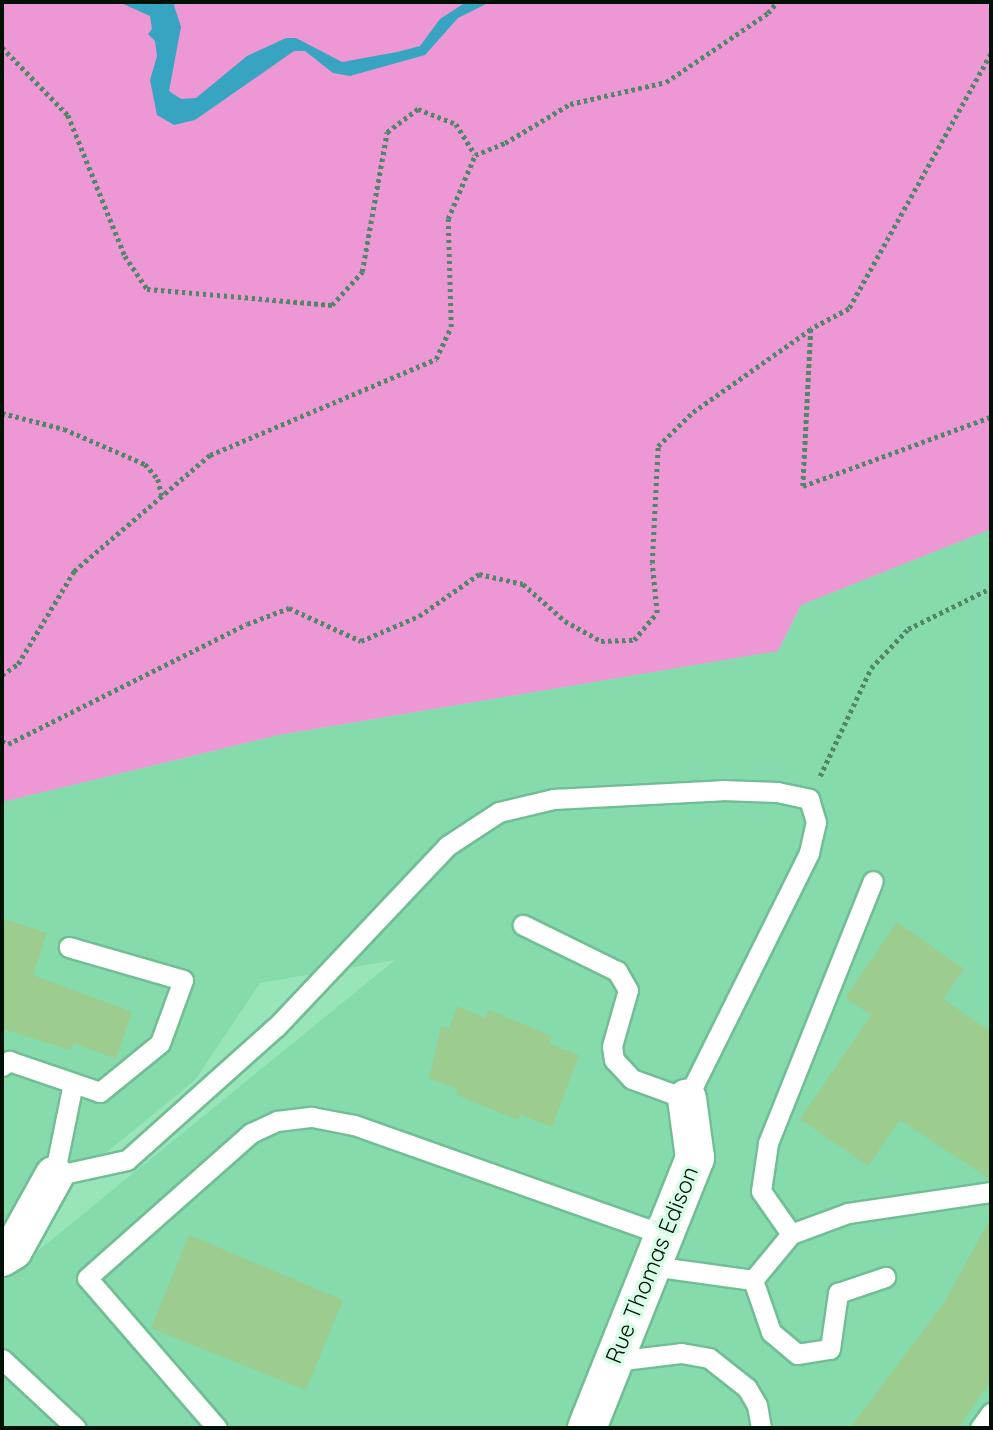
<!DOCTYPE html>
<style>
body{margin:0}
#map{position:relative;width:993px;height:1430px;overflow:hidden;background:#99e5ba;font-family:Quicksand,sans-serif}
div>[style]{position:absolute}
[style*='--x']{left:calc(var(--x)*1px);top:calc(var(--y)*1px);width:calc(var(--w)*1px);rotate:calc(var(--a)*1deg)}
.built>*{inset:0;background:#85dbab}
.green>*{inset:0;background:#ed98d4}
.water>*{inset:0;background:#37a5c1}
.building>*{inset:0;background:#9dcc8f}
.path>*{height:4.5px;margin-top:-2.25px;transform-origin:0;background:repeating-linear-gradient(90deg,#538568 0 3.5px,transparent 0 7px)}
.roads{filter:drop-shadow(2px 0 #72be94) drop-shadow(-2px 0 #72be94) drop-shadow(0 2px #72be94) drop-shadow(0 -2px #72be94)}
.service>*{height:19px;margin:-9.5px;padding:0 9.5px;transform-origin:9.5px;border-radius:9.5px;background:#fff}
.minor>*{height:38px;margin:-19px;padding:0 19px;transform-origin:19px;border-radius:19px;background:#fff}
span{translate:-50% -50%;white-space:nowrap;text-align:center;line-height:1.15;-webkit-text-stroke:7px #d8fde6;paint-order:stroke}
.street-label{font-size:23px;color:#001106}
.frame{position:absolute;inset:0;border:4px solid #001106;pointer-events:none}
</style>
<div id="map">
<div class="built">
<i style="clip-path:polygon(991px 529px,991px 1428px,2px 1428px,2px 1280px,395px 960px,260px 983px,195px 1080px,2px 1238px,2px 802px,279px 735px,778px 651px,801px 605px)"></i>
</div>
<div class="green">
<i style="clip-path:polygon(2px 2px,991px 2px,991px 529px,801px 605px,778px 651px,279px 735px,2px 802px)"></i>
</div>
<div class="water">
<i style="clip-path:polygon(82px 2px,173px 2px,181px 27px,169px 91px,181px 99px,196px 98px,247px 56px,286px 38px,296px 38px,342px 62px,397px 52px,420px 46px,440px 19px,466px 2px,490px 2px,458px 18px,425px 55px,350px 76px,333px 73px,305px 51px,294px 51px,195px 120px,174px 125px,157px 115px,150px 80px,157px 56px,155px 41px,148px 34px,152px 29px,150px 16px,121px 3px)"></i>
</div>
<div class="building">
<i style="clip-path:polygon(2px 918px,47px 933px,33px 975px,132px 1012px,116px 1059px,74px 1043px,71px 1050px,2px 1029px)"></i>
<i style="clip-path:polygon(897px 922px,964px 969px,943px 999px,991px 1032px,991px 1180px,900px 1120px,868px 1166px,800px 1119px,871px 1015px,845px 998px)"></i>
<i style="clip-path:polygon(457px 1006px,485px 1018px,489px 1010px,552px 1036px,549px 1044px,579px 1055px,552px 1127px,521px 1115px,518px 1120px,455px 1094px,458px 1089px,429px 1078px,441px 1026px,449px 1029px)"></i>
<i style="clip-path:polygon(991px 1217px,991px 1381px,958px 1428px,850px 1428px,944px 1303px)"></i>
<i style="clip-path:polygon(189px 1235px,343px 1300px,306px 1390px,151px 1328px)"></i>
</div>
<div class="path">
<i style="--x:2;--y:47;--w:95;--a:45.9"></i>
<i style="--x:68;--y:115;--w:152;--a:68"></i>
<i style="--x:125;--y:256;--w:40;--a:56"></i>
<i style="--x:147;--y:289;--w:186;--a:4.9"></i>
<i style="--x:332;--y:305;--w:45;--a:-47.7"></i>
<i style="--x:362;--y:272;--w:142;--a:-79.9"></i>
<i style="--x:387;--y:132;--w:39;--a:-37"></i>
<i style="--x:418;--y:109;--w:41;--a:21.5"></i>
<i style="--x:456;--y:124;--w:36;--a:58"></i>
<i style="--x:991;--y:54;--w:292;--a:119.1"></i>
<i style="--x:849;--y:309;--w:43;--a:152.2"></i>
<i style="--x:811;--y:329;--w:157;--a:92.9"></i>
<i style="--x:803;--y:486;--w:200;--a:-20.2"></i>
<i style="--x:2;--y:413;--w:64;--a:14.5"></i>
<i style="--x:64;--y:429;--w:88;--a:23.4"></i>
<i style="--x:145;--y:464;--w:20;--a:49"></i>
<i style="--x:158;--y:479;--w:17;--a:77"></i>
<i style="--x:2;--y:675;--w:19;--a:-35"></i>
<i style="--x:18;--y:664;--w:109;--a:-58.9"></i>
<i style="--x:74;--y:571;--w:179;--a:-40.5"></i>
<i style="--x:210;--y:455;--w:246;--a:-23"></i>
<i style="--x:436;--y:359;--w:35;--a:-65"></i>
<i style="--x:451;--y:327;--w:108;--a:-91.6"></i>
<i style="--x:448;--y:219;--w:69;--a:-67.1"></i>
<i style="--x:475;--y:155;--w:32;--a:-22"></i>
<i style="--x:505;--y:143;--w:76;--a:-31"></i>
<i style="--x:570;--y:104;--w:98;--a:-12.9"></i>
<i style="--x:666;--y:82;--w:123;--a:-34.1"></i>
<i style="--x:768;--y:13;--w:14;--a:-51"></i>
<i style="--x:2;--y:741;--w:7;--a:27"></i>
<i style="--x:8;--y:744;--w:267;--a:-26.7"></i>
<i style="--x:247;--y:624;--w:45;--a:-20.9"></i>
<i style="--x:289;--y:608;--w:79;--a:24.6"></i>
<i style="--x:361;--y:641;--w:63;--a:-23.3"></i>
<i style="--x:419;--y:616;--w:73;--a:-35"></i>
<i style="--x:479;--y:574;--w:45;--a:12.8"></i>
<i style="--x:523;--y:584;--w:56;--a:41.4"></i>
<i style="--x:565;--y:621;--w:41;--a:29.1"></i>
<i style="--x:601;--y:641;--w:33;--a:-2"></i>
<i style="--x:634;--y:640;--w:35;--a:-50"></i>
<i style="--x:657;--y:613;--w:50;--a:-95.7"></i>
<i style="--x:652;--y:563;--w:117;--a:-87.1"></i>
<i style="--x:658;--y:446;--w:49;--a:-44.2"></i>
<i style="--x:693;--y:412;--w:144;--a:-35.1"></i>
<i style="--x:820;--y:776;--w:119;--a:-64.7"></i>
<i style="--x:871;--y:668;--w:54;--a:-46.5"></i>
<i style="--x:908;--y:629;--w:93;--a:-26.3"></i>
</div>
<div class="roads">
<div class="service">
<i style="--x:2;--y:1066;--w:9;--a:-36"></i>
<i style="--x:9;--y:1061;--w:96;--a:18.8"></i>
<i style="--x:100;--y:1092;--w:77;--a:-39.2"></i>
<i style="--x:160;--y:1043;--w:67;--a:-69.9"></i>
<i style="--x:183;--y:980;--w:119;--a:-163.9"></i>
<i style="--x:73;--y:1083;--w:95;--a:101.5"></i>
<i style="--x:54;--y:1176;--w:75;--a:-12.4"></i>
<i style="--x:127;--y:1160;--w:200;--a:-41.8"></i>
<i style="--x:276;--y:1027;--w:249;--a:-46.6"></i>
<i style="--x:447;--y:846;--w:62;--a:-33.2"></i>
<i style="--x:499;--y:812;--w:56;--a:-13.5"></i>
<i style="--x:553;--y:799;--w:169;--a:-3"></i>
<i style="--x:722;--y:790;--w:55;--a:2.1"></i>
<i style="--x:777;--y:792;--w:33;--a:12"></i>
<i style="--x:809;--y:799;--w:24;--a:73"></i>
<i style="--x:816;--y:822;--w:32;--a:103"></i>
<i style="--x:809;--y:853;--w:275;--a:116.4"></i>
<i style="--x:687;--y:1099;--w:59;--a:-160"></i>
<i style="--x:632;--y:1079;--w:26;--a:-133"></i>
<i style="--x:614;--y:1060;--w:14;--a:-98"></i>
<i style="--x:612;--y:1046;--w:58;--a:-74.1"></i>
<i style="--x:628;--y:990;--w:22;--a:-120"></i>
<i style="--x:617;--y:971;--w:105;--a:-153.9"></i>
<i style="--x:791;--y:1234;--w:61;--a:-20.2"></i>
<i style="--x:848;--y:1213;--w:145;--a:-8.4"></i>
<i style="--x:652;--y:1266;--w:102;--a:7.9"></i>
<i style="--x:753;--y:1280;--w:55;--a:70.9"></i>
<i style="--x:771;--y:1332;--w:34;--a:40"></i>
<i style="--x:797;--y:1354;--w:33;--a:-9"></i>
<i style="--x:830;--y:1349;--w:57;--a:-81.9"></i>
<i style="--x:838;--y:1293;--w:50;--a:-18.8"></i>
<i style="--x:753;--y:1280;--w:60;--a:-50.4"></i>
<i style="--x:791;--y:1234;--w:52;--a:-124.9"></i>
<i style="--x:761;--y:1191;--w:49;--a:-81.7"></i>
<i style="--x:768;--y:1143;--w:282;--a:-68.2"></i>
<i style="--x:2;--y:1359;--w:101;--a:43"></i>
<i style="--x:615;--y:1361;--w:66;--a:-6.9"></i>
<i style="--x:681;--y:1353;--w:28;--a:10"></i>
<i style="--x:709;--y:1358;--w:48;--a:38.3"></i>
<i style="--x:747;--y:1388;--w:20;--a:60"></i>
<i style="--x:757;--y:1405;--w:23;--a:80"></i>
<i style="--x:217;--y:1428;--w:198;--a:-130.9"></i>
<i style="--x:87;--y:1278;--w:219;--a:-41.5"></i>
<i style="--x:251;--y:1133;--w:29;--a:-25"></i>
<i style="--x:277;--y:1121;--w:35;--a:-7"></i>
<i style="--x:312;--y:1117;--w:43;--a:10.8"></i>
<i style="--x:354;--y:1125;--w:329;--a:19.5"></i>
<i style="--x:980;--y:1428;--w:19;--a:-54"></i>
</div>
<div class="minor">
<i style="--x:2;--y:1257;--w:13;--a:-32"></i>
<i style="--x:13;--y:1250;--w:85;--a:-61"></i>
<i style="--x:587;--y:1428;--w:291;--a:-68.2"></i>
<i style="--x:695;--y:1158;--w:60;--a:-97.7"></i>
</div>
</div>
<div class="street-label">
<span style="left:652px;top:1265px;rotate:-68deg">Rue Thomas Edison</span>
</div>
<div class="frame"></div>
</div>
